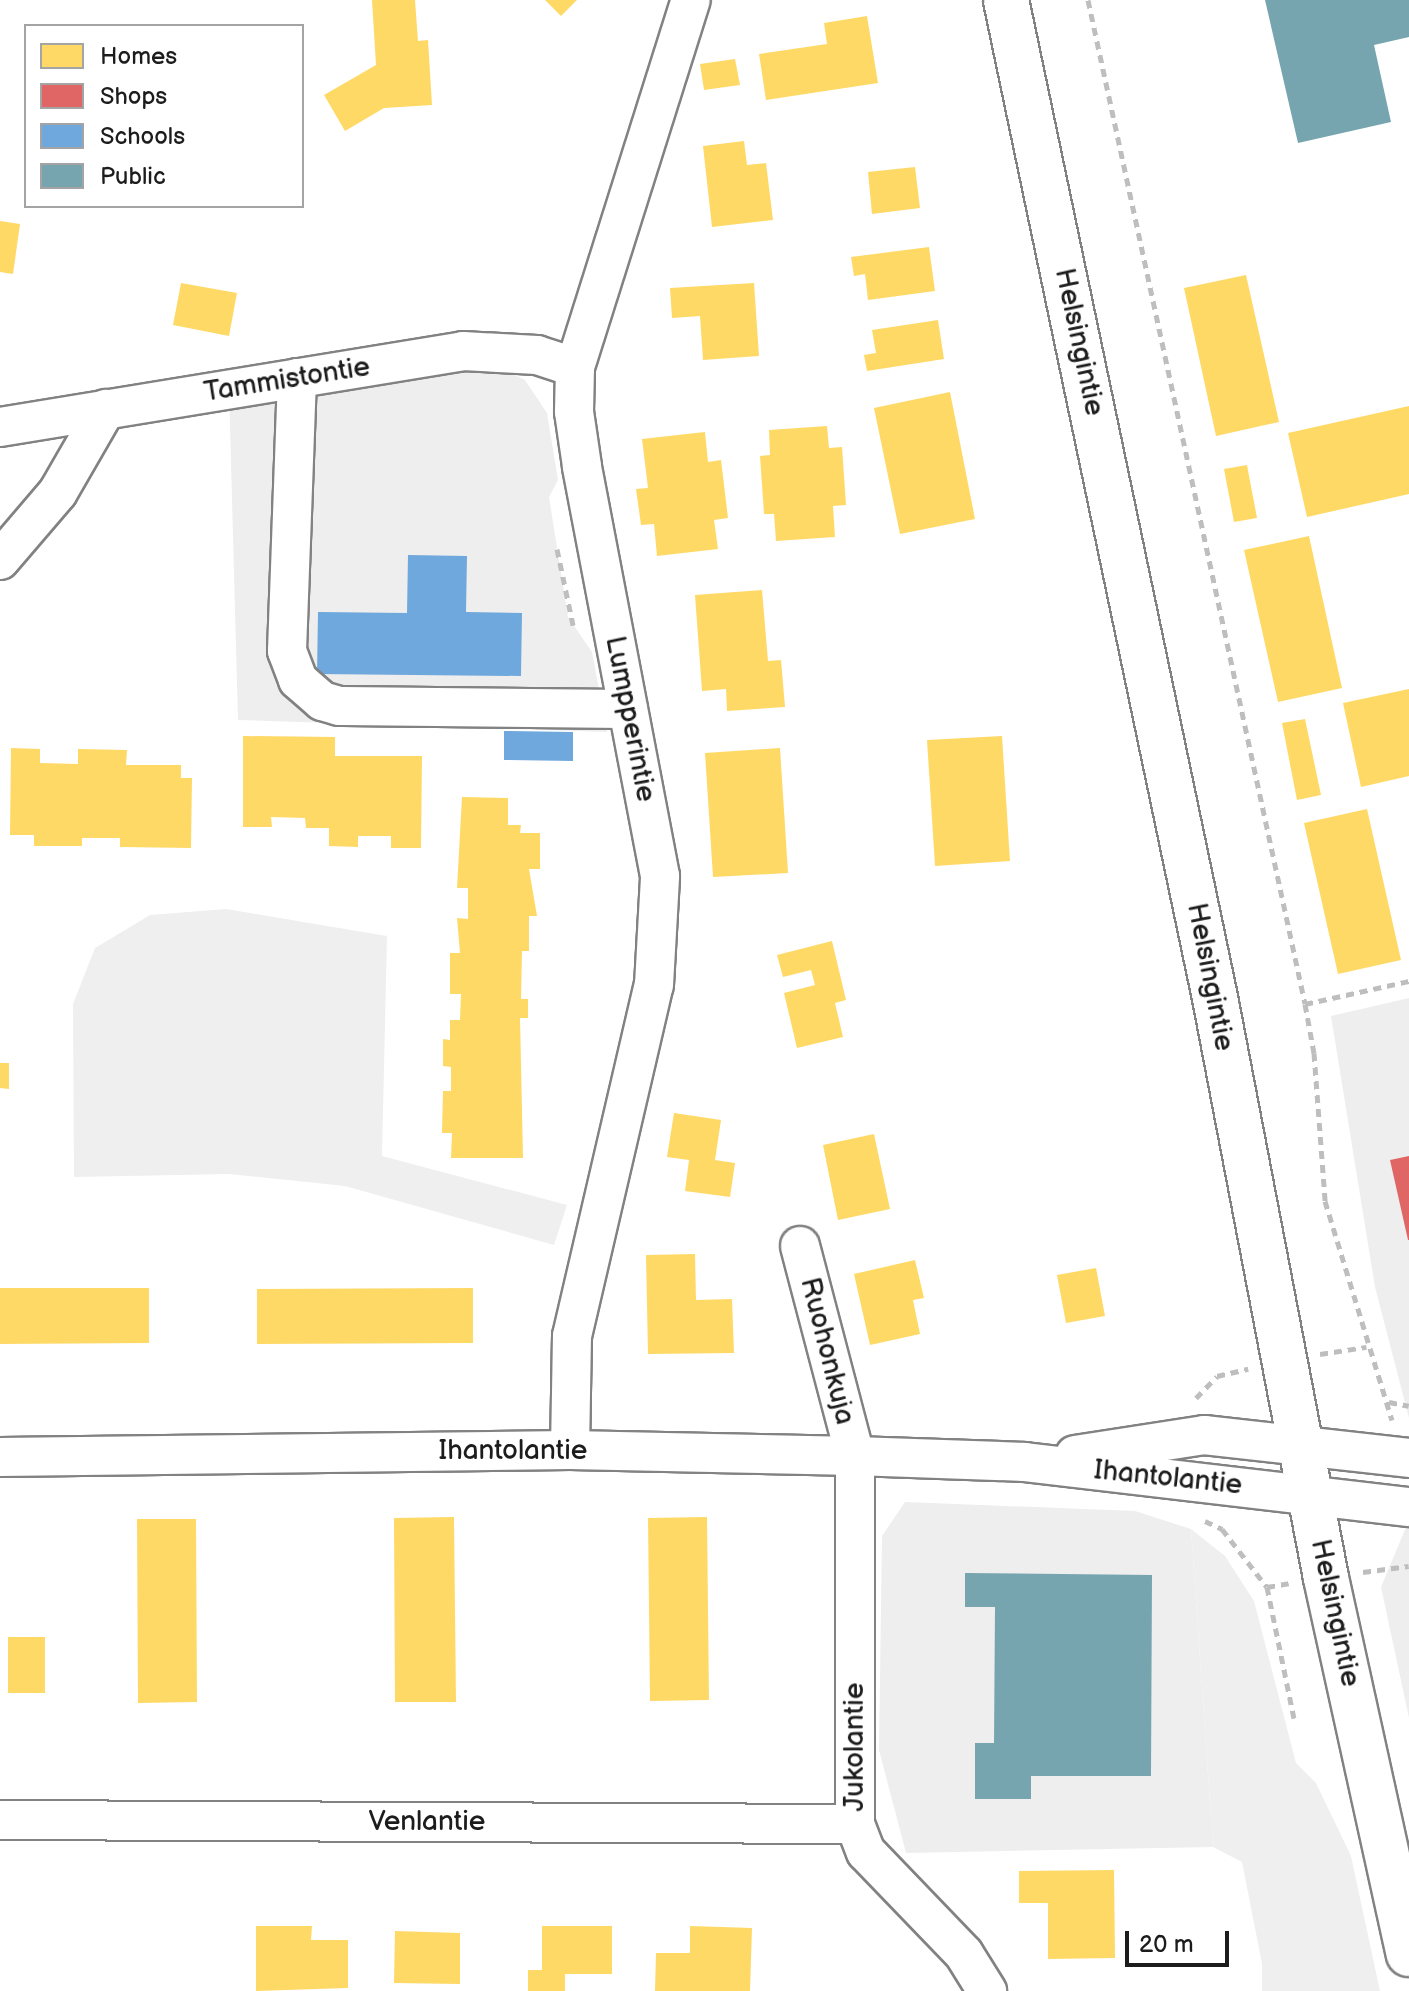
<!DOCTYPE html>
<style>
body{margin:0}
#map{position:relative;width:1409px;height:1991px;overflow:hidden;background:#fff;font-family:"Balsamiq Sans",sans-serif}
div>[style]{position:absolute}
[style*='--x']{left:calc(var(--x)*1px);top:calc(var(--y)*1px);width:calc(var(--w)*1px);rotate:calc(var(--a)*1deg)}
.built>*{inset:0;background:#eee}
.green>*{inset:0;background:#efefef}
.homes>*{inset:0;background:#ffd966}
.shops>*{inset:0;background:#e06666}
.schools>*{inset:0;background:#6fa8dc}
.public>*{inset:0;background:#76a5af}
.path>*{height:5px;margin-top:-2.5px;transform-origin:0;background:repeating-linear-gradient(90deg,#bebebe 0 8px,transparent 0 14px)}
.roads{filter:drop-shadow(2px 0 #828282) drop-shadow(-2px 0 #828282) drop-shadow(0 2px #828282) drop-shadow(0 -2px #828282)}
.minor>*{height:38px;margin:-19px;padding:0 19px;transform-origin:19px;border-radius:19px;background:#fff}
.major>*{height:44px;margin:-22px;padding:0 22px;transform-origin:22px;border-radius:22px;background:#fff}
span{translate:-50% -50%;white-space:nowrap;text-align:center;line-height:1.15;-webkit-text-stroke:8px #fff;paint-order:stroke}
.street-label{font-size:28px;color:#1c1c1c}
.legend{position:absolute;left:24px;top:24px;width:280px;height:184px;box-sizing:border-box;background:#fff;border:2px solid #a4a4a4;margin:0;padding:10px 14px;list-style:none;font-size:24px;color:#1c1c1c}
.legend li{display:flex;align-items:center;gap:16px;height:40px}
.legend b{width:40px;border:2px solid #a4a4a4}
.scale{position:absolute;left:1125px;top:1931px;width:104px;height:36px;box-sizing:border-box;border:4px solid #1c1c1c;border-top:0;padding-left:10px;font-size:24px;line-height:28px;white-space:nowrap;color:#1c1c1c;-webkit-text-stroke:6px #fff;paint-order:stroke}
</style>
<div id="map">
<div class="built">
<i style="clip-path:polygon(463px 351px,525px 380px,547px 413px,558px 480px,549px 497px,568px 617px,592px 652px,607px 732px,238px 720px,229px 389px)"></i>
<i style="clip-path:polygon(1409px 998px,1409px 1418px,1375px 1287px,1331px 1016px)"></i>
<i style="clip-path:polygon(905px 1502px,1135px 1511px,1191px 1529px,1213px 1847px,906px 1853px,879px 1750px,882px 1536px)"></i>
<i style="clip-path:polygon(1409px 1520px,1409px 1718px,1381px 1587px)"></i>
</div>
<div class="green">
<i style="clip-path:polygon(226px 909px,387px 936px,382px 1156px,567px 1205px,554px 1245px,345px 1186px,229px 1174px,74px 1177px,73px 1004px,95px 948px,150px 915px)"></i>
<i style="clip-path:polygon(1191px 1529px,1225px 1556px,1254px 1601px,1296px 1763px,1316px 1783px,1351px 1856px,1380px 1991px,1262px 1991px,1262px 1964px,1242px 1862px,1213px 1847px)"></i>
</div>
<div class="homes">
<i style="clip-path:polygon(372px 0,415px 0,418px 41px,428px 40px,432px 105px,384px 108px,345px 131px,324px 95px,376px 65px)"></i>
<i style="clip-path:polygon(545px 0,577px 0,561px 16px)"></i>
<i style="clip-path:polygon(867px 16px,878px 83px,766px 100px,759px 54px,827px 44px,824px 23px)"></i>
<i style="clip-path:polygon(735px 59px,740px 85px,704px 90px,700px 64px)"></i>
<i style="clip-path:polygon(744px 141px,747px 165px,766px 163px,773px 220px,712px 227px,703px 146px)"></i>
<i style="clip-path:polygon(915px 167px,920px 208px,872px 214px,868px 172px)"></i>
<i style="clip-path:polygon(0 221px,20px 224px,13px 274px,0 272px)"></i>
<i style="clip-path:polygon(929px 247px,935px 291px,868px 300px,865px 274px,854px 276px,851px 257px)"></i>
<i style="clip-path:polygon(1246px 275px,1279px 422px,1216px 436px,1184px 288px)"></i>
<i style="clip-path:polygon(181px 283px,237px 293px,229px 336px,173px 325px)"></i>
<i style="clip-path:polygon(754px 283px,759px 356px,703px 360px,700px 316px,672px 318px,670px 288px)"></i>
<i style="clip-path:polygon(938px 320px,944px 359px,867px 371px,864px 355px,876px 353px,872px 330px)"></i>
<i style="clip-path:polygon(950px 392px,975px 519px,900px 534px,874px 408px)"></i>
<i style="clip-path:polygon(1409px 406px,1409px 494px,1307px 517px,1288px 433px)"></i>
<i style="clip-path:polygon(827px 426px,829px 448px,842px 447px,846px 505px,833px 506px,835px 537px,776px 541px,774px 514px,764px 514px,760px 456px,770px 455px,769px 430px)"></i>
<i style="clip-path:polygon(705px 432px,708px 462px,721px 460px,728px 518px,714px 520px,718px 549px,657px 556px,654px 524px,641px 525px,636px 489px,648px 488px,642px 439px)"></i>
<i style="clip-path:polygon(1247px 465px,1257px 518px,1234px 522px,1224px 469px)"></i>
<i style="clip-path:polygon(1309px 536px,1342px 688px,1278px 702px,1244px 550px)"></i>
<i style="clip-path:polygon(762px 590px,768px 661px,781px 660px,785px 707px,727px 711px,726px 689px,702px 691px,695px 595px)"></i>
<i style="clip-path:polygon(1409px 689px,1409px 776px,1361px 787px,1343px 703px)"></i>
<i style="clip-path:polygon(1305px 719px,1321px 795px,1297px 800px,1282px 723px)"></i>
<i style="clip-path:polygon(243px 736px,335px 737px,335px 756px,422px 756px,421px 848px,391px 848px,391px 836px,358px 836px,358px 847px,329px 846px,329px 828px,306px 828px,305px 818px,271px 817px,272px 827px,243px 827px)"></i>
<i style="clip-path:polygon(1002px 736px,1010px 861px,935px 866px,927px 740px)"></i>
<i style="clip-path:polygon(11px 748px,40px 749px,40px 763px,78px 764px,78px 749px,127px 750px,126px 765px,181px 765px,181px 778px,192px 778px,191px 848px,120px 847px,120px 838px,82px 838px,82px 846px,34px 846px,34px 835px,10px 835px)"></i>
<i style="clip-path:polygon(780px 748px,788px 873px,713px 877px,705px 753px)"></i>
<i style="clip-path:polygon(462px 797px,508px 798px,508px 825px,521px 825px,520px 833px,540px 833px,540px 869px,529px 869px,537px 916px,529px 916px,529px 951px,522px 951px,521px 999px,528px 999px,528px 1018px,520px 1018px,523px 1158px,451px 1158px,452px 1133px,442px 1133px,443px 1091px,451px 1091px,451px 1067px,443px 1066px,443px 1039px,450px 1040px,450px 1020px,460px 1020px,461px 994px,450px 994px,450px 953px,460px 953px,457px 918px,468px 919px,468px 888px,457px 888px)"></i>
<i style="clip-path:polygon(1367px 809px,1401px 960px,1338px 974px,1304px 823px)"></i>
<i style="clip-path:polygon(832px 941px,846px 1000px,835px 1003px,843px 1037px,797px 1048px,784px 993px,815px 985px,811px 970px,783px 977px,777px 955px)"></i>
<i style="clip-path:polygon(0 1063px,9px 1063px,9px 1089px,0 1088px)"></i>
<i style="clip-path:polygon(674px 1113px,721px 1120px,715px 1160px,735px 1163px,730px 1197px,685px 1191px,689px 1160px,667px 1157px)"></i>
<i style="clip-path:polygon(874px 1134px,890px 1209px,838px 1220px,823px 1145px)"></i>
<i style="clip-path:polygon(695px 1254px,696px 1300px,732px 1299px,734px 1353px,648px 1354px,646px 1255px)"></i>
<i style="clip-path:polygon(915px 1260px,924px 1298px,913px 1300px,920px 1334px,870px 1345px,854px 1274px)"></i>
<i style="clip-path:polygon(1096px 1268px,1105px 1316px,1066px 1323px,1057px 1275px)"></i>
<i style="clip-path:polygon(0 1288px,149px 1288px,149px 1343px,0 1344px)"></i>
<i style="clip-path:polygon(473px 1288px,473px 1343px,257px 1344px,257px 1289px)"></i>
<i style="clip-path:polygon(454px 1517px,456px 1702px,395px 1702px,394px 1518px)"></i>
<i style="clip-path:polygon(707px 1517px,709px 1700px,650px 1701px,648px 1518px)"></i>
<i style="clip-path:polygon(137px 1519px,196px 1519px,197px 1702px,138px 1703px)"></i>
<i style="clip-path:polygon(8px 1637px,45px 1637px,45px 1693px,8px 1693px)"></i>
<i style="clip-path:polygon(1114px 1870px,1115px 1958px,1048px 1959px,1048px 1903px,1019px 1903px,1019px 1871px)"></i>
<i style="clip-path:polygon(256px 1926px,312px 1926px,311px 1940px,348px 1940px,348px 1988px,256px 1991px)"></i>
<i style="clip-path:polygon(542px 1926px,612px 1926px,612px 1974px,565px 1974px,565px 1991px,528px 1991px,528px 1970px,542px 1970px)"></i>
<i style="clip-path:polygon(690px 1926px,752px 1928px,750px 1991px,655px 1991px,656px 1953px,690px 1953px)"></i>
<i style="clip-path:polygon(395px 1931px,460px 1933px,460px 1984px,394px 1983px)"></i>
</div>
<div class="shops">
<i style="clip-path:polygon(1409px 1156px,1409px 1240px,1408px 1240px,1390px 1160px)"></i>
</div>
<div class="schools">
<i style="clip-path:polygon(408px 555px,467px 556px,466px 612px,522px 613px,521px 676px,317px 674px,318px 612px,407px 613px)"></i>
<i style="clip-path:polygon(504px 731px,573px 732px,573px 761px,504px 760px)"></i>
</div>
<div class="public">
<i style="clip-path:polygon(1265px 0,1409px 0,1409px 37px,1374px 45px,1391px 122px,1298px 143px)"></i>
<i style="clip-path:polygon(965px 1573px,1152px 1575px,1151px 1776px,1031px 1776px,1031px 1799px,975px 1799px,975px 1743px,994px 1743px,995px 1607px,965px 1607px)"></i>
</div>
<div class="path">
<i style="--x:1088;--y:0;--w:1027;--a:77.8"></i>
<i style="--x:1305;--y:1004;--w:50;--a:79.6"></i>
<i style="--x:1314;--y:1053;--w:148;--a:85.7"></i>
<i style="--x:1325;--y:1201;--w:229;--a:73"></i>
<i style="--x:557;--y:549;--w:78;--a:78.1"></i>
<i style="--x:1305;--y:1004;--w:107;--a:-12.5"></i>
<i style="--x:1320;--y:1354;--w:47;--a:-8.7"></i>
<i style="--x:1196;--y:1398;--w:30;--a:-46"></i>
<i style="--x:1217;--y:1376;--w:32;--a:-13"></i>
<i style="--x:1389;--y:1402;--w:20;--a:11"></i>
<i style="--x:1205;--y:1521;--w:19;--a:25"></i>
<i style="--x:1222;--y:1529;--w:73;--a:52.2"></i>
<i style="--x:1267;--y:1587;--w:134;--a:78.4"></i>
<i style="--x:1363;--y:1572;--w:46;--a:-7.4"></i>
<i style="--x:1267;--y:1587;--w:22;--a:-10"></i>
</div>
<div class="roads">
<div class="minor">
<i style="--x:297;--y:378;--w:273;--a:92.1"></i>
<i style="--x:287;--y:651;--w:31;--a:69"></i>
<i style="--x:298;--y:680;--w:32;--a:41"></i>
<i style="--x:322;--y:701;--w:18;--a:16"></i>
<i style="--x:339;--y:706;--w:289;--a:0.6"></i>
<i style="--x:0;--y:427;--w:469;--a:-9.3"></i>
<i style="--x:463;--y:351;--w:74;--a:3.1"></i>
<i style="--x:537;--y:355;--w:40;--a:18"></i>
<i style="--x:0;--y:560;--w:89;--a:-49.5"></i>
<i style="--x:58;--y:492;--w:96;--a:-60"></i>
<i style="--x:800;--y:1246;--w:217;--a:75.3"></i>
<i style="--x:855;--y:1456;--w:368;--a:90"></i>
<i style="--x:855;--y:1824;--w:30;--a:69"></i>
<i style="--x:866;--y:1852;--w:141;--a:46.1"></i>
<i style="--x:964;--y:1954;--w:44;--a:58.1"></i>
<i style="--x:570;--y:1450;--w:114;--a:-89"></i>
<i style="--x:572;--y:1336;--w:360;--a:-76.9"></i>
<i style="--x:654;--y:985;--w:109;--a:-86.8"></i>
<i style="--x:660;--y:876;--w:417;--a:-100.8"></i>
<i style="--x:582;--y:466;--w:55;--a:-98.4"></i>
<i style="--x:574;--y:412;--w:45;--a:-88.7"></i>
<i style="--x:575;--y:367;--w:385;--a:-72.5"></i>
<i style="--x:1075;--y:1455;--w:131;--a:-8.8"></i>
<i style="--x:1204;--y:1435;--w:206;--a:6.4"></i>
<i style="--x:0;--y:1457;--w:570;--a:-0.7"></i>
<i style="--x:570;--y:1450;--w:285;--a:1.2"></i>
<i style="--x:855;--y:1456;--w:170;--a:2"></i>
<i style="--x:1025;--y:1462;--w:387;--a:6.7"></i>
<i style="--x:0;--y:1820;--w:855;--a:0.27"></i>
</div>
<div class="major">
<i style="--x:1006;--y:0;--w:1025;--a:78.17"></i>
<i style="--x:1216;--y:1003;--w:585;--a:79.17"></i>
<i style="--x:1326;--y:1578;--w:385;--a:77.6"></i>
</div>
</div>
<div class="street-label">
<span style="left:1079px;top:342px;rotate:78deg">Helsingintie</span>
<span style="left:287px;top:380px;rotate:-9deg">Tammistontie</span>
<span style="left:630px;top:719px;rotate:79deg">Lumpperintie</span>
<span style="left:1210px;top:977px;rotate:79deg">Helsingintie</span>
<span style="left:827px;top:1351px;rotate:76deg">Ruohonkuja</span>
<span style="left:513px;top:1451px">Ihantolantie</span>
<span style="left:1168px;top:1478px;rotate:6deg">Ihantolantie</span>
<span style="left:1335px;top:1613px;rotate:78deg">Helsingintie</span>
<span style="left:855px;top:1747px;rotate:-90deg">Jukolantie</span>
<span style="left:427px;top:1822px">Venlantie</span>
</div>
<ul class="legend">
<li><b style="height:22px;background:#ffd966"></b>Homes</li>
<li><b style="height:22px;background:#e06666"></b>Shops</li>
<li><b style="height:22px;background:#6fa8dc"></b>Schools</li>
<li><b style="height:22px;background:#76a5af"></b>Public</li>
</ul>
<div class="scale">20 m</div>
</div>
